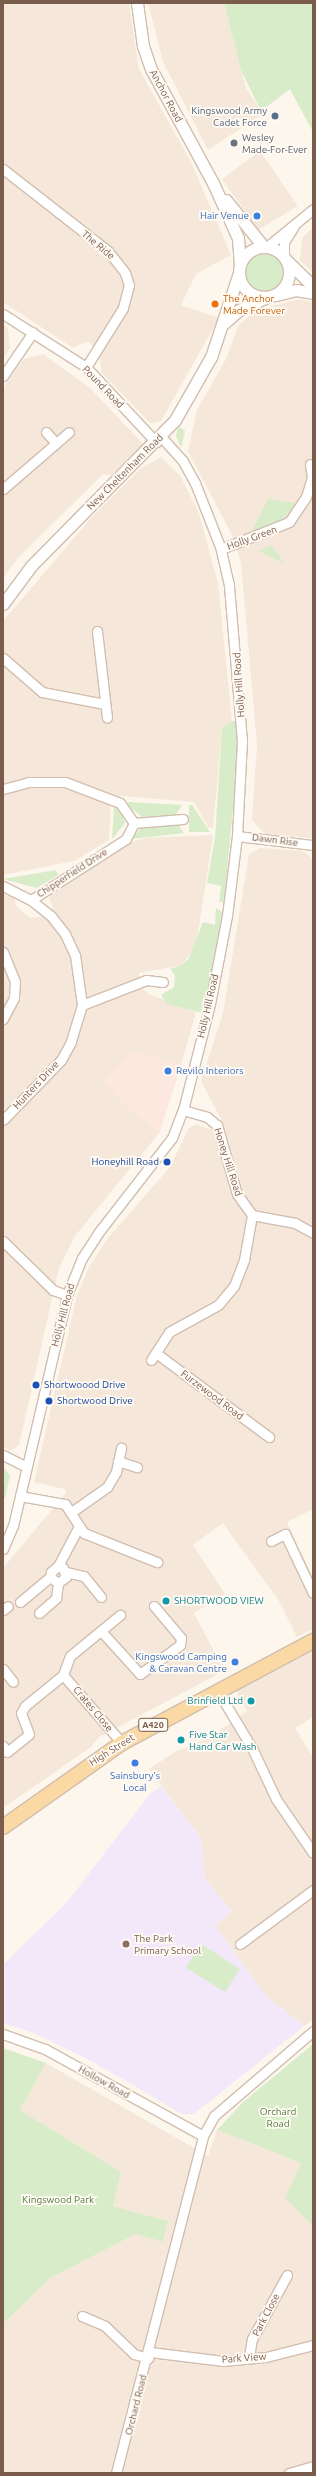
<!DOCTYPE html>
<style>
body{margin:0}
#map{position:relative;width:316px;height:2476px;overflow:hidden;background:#fdf6ec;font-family:Ubuntu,sans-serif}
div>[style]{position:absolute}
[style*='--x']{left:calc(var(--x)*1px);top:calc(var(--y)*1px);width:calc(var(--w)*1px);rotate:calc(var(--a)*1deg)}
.residential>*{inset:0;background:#f5e8da}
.commercial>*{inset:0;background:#fde8e0}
.education>*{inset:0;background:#f3e8fa}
.green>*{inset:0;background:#d8ecc9}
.round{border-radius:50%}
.roads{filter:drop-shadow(1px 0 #d1beb0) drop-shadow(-1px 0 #d1beb0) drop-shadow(0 1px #d1beb0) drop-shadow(0 -1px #d1beb0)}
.minor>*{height:9px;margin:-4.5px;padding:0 4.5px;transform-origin:4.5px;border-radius:4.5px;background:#fff}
.tertiary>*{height:11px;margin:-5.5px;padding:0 5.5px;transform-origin:5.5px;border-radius:5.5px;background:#fff}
.tertiary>.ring{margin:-5.5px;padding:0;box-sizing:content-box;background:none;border:11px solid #fff;border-radius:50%}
.primary>*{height:14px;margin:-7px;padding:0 7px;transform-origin:7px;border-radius:7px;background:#fbd9a5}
.dots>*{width:11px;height:11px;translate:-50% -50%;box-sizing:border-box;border:2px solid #fffaf3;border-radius:50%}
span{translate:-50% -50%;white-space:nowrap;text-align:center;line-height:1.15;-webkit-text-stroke:3.5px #fffaf3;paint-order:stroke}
.shield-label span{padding:1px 3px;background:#fffaf3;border:1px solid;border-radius:3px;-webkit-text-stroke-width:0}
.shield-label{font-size:9px;color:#7a5c4d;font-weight:700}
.street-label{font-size:10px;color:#7a5c4d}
.service-label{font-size:10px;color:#4e5e75}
.right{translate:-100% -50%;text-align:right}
.worship-label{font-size:10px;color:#5b616d}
.left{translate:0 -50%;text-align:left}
.shop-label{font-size:10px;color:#366cbe}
.food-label{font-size:10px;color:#c56008}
.transit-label{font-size:10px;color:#164399}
.culture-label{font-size:10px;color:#0d838f}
.education-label{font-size:10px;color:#785e54}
.park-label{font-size:10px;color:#537a41}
.frame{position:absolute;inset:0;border:4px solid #7a5c4d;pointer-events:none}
</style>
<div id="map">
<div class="residential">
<i style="clip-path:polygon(3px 3px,129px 3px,139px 69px,191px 162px,231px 255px,196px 274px,181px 305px,219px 318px,161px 421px,150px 423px,101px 372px,99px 353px,88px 341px,73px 348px,3px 302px)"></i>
<i style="clip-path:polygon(148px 3px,224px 3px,246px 88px,263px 114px,208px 150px,163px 62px)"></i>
<i style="clip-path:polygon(260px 151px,298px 206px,258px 230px,222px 179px)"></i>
<i style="clip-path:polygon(313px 227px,313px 273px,300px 260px,302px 238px)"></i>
<i style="clip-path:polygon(300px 299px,313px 302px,313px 838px,265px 834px,252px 820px,257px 745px,241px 563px,232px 535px,188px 451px,197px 410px,226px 359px,238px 326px,256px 310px)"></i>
<i style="clip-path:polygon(3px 325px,8px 328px,10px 348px,3px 359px)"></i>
<i style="clip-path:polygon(43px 354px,90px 388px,143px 444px,111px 475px,103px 474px,19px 557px,3px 578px,3px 388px,24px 359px)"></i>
<i style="clip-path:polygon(161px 457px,181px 477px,199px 513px,218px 583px,232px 721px,222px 728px,213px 828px,208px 827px,194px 802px,120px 796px,111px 805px,109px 840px,74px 861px,3px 875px,3px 621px,92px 517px,140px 469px)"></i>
<i style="clip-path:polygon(213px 835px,196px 946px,182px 965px,139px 973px,139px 986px,149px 994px,196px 1012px,181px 1065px,132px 1051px,131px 1111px,160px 1132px,75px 1236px,59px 1268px,19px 1445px,10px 1451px,3px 1447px,3px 894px,14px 898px,17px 907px,30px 918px,40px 917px,53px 908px,49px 898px,53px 889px,130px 843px,145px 838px)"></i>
<i style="clip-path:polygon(260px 848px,303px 851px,313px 859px,313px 1514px,311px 1510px,287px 1522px,313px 1578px,313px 1629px,297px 1637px,279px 1601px,223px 1523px,193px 1545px,225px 1594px,194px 1613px,224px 1671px,99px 1737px,91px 1747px,3px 1808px,3px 1568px,66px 1493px,64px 1489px,34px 1482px,77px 1295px,89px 1267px,108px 1238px,170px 1167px,189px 1128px,196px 1124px,209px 1129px,223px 1123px,201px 1081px,223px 1013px,249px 854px)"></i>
<i style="clip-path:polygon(313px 1649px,313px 1717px,295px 1728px,313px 1757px,313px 2020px,304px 2026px,265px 1995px,215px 1925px,232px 1911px,205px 1880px,201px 1839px,149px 1769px,175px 1752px,209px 1738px,247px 1711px,235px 1689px)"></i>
<i style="clip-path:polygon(46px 2063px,208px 2156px,217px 2130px,301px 2163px,286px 2198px,313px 2226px,313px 2473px,3px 2473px,3px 2324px,50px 2278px,136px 2234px,163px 2242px,168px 2221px,113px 2206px,121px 2172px,20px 2110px)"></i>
</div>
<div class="commercial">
<i style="clip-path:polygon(132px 1051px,181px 1065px,160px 1132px,131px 1111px,103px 1081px)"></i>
</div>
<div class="education">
<i style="clip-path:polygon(161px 1786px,201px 1839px,205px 1880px,232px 1911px,215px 1925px,265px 1995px,304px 2026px,194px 2114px,182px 2114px,95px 2063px,34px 2033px,3px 2023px,3px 1965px,68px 1901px,149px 1795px)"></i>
</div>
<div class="green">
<i style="clip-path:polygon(224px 3px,313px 3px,313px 132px,290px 89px,261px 111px,241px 70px)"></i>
<i class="round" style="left:244px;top:253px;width:40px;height:40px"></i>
<i style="clip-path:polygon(178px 426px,185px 431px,181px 448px,176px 436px)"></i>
<i style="clip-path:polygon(268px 499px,296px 503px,283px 519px,251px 533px)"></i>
<i style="clip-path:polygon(270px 545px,279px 555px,283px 563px,259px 551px)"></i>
<i style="clip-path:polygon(232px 721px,238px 721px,238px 757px,224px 902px,219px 902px,221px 886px,207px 883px,215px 838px,222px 728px)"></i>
<i style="clip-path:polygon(129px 802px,182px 805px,174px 817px,142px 817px,126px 804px)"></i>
<i style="clip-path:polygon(189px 805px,192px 805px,210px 832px,189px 832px)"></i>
<i style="clip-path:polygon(114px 806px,122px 814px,125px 823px,112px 839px)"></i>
<i style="clip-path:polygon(176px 822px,184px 833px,131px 839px,145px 824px)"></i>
<i style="clip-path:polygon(56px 870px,58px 875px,37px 888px,3px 879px)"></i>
<i style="clip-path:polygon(216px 908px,224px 913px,203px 1013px,167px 1004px,161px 995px,174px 987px,175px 975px,170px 969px,182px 965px,189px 958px,203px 922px,215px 925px)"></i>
<i style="clip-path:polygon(3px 1467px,10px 1475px,5px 1498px,3px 1497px)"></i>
<i style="clip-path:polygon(201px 1944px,240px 1969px,225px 1992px,186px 1968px)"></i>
<i style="clip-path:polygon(313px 2044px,313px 2226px,285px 2198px,301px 2163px,217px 2130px,243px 2102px)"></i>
<i style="clip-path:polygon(3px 2048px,46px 2063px,20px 2110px,121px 2172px,113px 2206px,168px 2221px,163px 2242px,136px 2234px,50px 2278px,3px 2324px)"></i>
</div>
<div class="roads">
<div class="minor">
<i style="--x:3;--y:169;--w:133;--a:38"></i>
<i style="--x:108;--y:251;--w:28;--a:52"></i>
<i style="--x:125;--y:273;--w:13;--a:72"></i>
<i style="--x:129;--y:285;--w:24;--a:105"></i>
<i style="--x:123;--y:308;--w:70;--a:122.1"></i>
<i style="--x:268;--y:246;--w:58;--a:-39.4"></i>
<i style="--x:284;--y:257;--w:15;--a:-90"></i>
<i style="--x:284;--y:242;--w:19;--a:-58"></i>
<i style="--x:3;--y:314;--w:98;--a:32.6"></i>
<i style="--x:86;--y:367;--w:103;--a:47"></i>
<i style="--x:3;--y:376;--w:53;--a:-55.7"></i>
<i style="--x:46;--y:432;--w:15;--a:48"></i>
<i style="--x:3;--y:489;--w:87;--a:-40.8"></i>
<i style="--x:221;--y:549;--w:73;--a:-21.7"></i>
<i style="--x:289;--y:522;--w:30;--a:-56"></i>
<i style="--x:306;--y:497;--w:21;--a:-73"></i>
<i style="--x:312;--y:477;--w:13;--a:-99"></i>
<i style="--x:97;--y:631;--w:87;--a:83.4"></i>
<i style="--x:3;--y:658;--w:52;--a:41.1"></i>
<i style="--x:42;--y:692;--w:64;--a:10.8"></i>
<i style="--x:3;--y:789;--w:27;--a:-15"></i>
<i style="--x:29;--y:782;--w:36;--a:0"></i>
<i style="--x:65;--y:782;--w:59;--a:20.9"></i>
<i style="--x:120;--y:803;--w:24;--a:55"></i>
<i style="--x:134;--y:823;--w:18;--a:117"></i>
<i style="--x:126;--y:839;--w:113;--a:147.3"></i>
<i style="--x:134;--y:823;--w:49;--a:-4.7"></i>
<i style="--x:237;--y:836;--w:77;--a:6.8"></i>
<i style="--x:3;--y:886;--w:31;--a:27"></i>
<i style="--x:31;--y:900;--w:26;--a:39"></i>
<i style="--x:51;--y:916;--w:23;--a:52"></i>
<i style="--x:65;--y:934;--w:23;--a:65"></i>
<i style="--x:75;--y:955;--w:50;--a:82"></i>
<i style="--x:82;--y:1005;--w:39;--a:107"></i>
<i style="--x:71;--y:1042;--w:21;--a:119"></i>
<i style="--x:61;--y:1060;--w:83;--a:134"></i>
<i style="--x:3;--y:952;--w:32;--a:68"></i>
<i style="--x:15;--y:982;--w:16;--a:94"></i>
<i style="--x:14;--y:998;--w:24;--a:118"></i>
<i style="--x:82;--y:1005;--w:69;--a:-21.3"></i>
<i style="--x:146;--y:980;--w:17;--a:7"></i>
<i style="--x:183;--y:1110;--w:25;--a:16"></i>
<i style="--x:207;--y:1117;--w:13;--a:39"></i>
<i style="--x:217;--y:1125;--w:72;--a:73.8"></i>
<i style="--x:237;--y:1194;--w:26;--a:54"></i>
<i style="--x:252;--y:1215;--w:44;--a:10.5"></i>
<i style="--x:295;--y:1223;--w:21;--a:29"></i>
<i style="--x:3;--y:1241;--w:70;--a:44.4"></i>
<i style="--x:53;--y:1290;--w:15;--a:20"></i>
<i style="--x:156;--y:1353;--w:141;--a:36.6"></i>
<i style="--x:151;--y:1360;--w:33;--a:-57"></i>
<i style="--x:169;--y:1332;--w:56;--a:-28.9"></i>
<i style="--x:218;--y:1305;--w:25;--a:-50"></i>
<i style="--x:234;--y:1286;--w:28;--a:-69"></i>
<i style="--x:244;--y:1260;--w:46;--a:-79.9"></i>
<i style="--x:3;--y:1455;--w:25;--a:27"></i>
<i style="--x:118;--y:1461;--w:20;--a:18"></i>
<i style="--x:20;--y:1496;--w:46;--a:10.1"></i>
<i style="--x:65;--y:1504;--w:35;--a:57"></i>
<i style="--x:84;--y:1533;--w:79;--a:21.7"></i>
<i style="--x:73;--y:1511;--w:42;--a:-35.2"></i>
<i style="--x:107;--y:1487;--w:17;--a:-59"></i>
<i style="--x:116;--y:1472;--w:25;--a:-78"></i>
<i style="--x:271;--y:1541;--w:16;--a:-27"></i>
<i style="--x:285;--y:1534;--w:65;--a:64.6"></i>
<i style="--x:3;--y:1549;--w:25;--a:-67"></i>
<i style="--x:13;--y:1526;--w:237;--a:-76.8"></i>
<i style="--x:67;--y:1295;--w:40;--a:-68"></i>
<i style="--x:82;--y:1258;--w:30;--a:-57"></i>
<i style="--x:98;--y:1233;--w:120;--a:-52.1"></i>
<i style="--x:172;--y:1138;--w:30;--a:-69"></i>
<i style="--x:183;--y:1110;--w:109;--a:-75.7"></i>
<i style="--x:210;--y:1004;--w:90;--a:-79.1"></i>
<i style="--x:227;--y:916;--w:81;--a:-82.9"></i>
<i style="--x:237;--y:836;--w:95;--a:-87"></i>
<i style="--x:242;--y:741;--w:157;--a:-94.8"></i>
<i style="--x:229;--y:585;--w:37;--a:-103"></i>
<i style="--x:221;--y:549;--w:71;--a:-111.5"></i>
<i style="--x:195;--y:483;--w:26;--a:-119"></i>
<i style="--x:182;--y:460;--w:31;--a:-132"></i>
<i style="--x:58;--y:1566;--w:5;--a:22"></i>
<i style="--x:63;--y:1568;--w:9;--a:72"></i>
<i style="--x:66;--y:1577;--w:10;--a:143"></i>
<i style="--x:58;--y:1583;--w:10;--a:-143"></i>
<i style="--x:50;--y:1577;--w:5;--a:-79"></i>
<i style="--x:51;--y:1572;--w:9;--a:-41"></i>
<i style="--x:58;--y:1566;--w:43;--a:-62.2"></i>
<i style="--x:66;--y:1572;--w:18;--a:13"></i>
<i style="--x:84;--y:1576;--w:27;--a:51"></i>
<i style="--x:20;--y:1602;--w:39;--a:-40"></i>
<i style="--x:3;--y:1610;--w:6;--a:-39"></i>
<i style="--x:39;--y:1613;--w:23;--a:-41"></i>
<i style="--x:56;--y:1598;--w:15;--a:-82"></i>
<i style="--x:101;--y:1631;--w:58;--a:47.8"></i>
<i style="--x:140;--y:1674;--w:49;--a:-35.9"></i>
<i style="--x:180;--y:1645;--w:7;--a:-82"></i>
<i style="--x:181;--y:1638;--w:42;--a:-130.2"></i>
<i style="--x:3;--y:1669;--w:16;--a:52"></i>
<i style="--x:63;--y:1675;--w:20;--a:-70"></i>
<i style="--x:70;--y:1656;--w:65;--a:-39.4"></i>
<i style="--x:217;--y:1690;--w:68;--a:58.9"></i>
<i style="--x:252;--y:1748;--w:56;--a:64.8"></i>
<i style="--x:276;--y:1799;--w:65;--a:55.6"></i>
<i style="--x:3;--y:1746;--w:7;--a:56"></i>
<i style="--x:7;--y:1752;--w:28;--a:-39"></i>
<i style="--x:29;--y:1734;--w:22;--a:-111"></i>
<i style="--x:21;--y:1713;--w:8;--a:-60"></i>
<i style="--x:25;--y:1706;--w:49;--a:-39.2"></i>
<i style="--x:63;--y:1675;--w:90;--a:49.1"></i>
<i style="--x:240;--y:1944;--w:91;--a:-36.5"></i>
<i style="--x:3;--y:2034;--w:45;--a:19.7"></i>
<i style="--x:45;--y:2049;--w:180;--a:28.8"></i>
<i style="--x:82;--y:2316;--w:25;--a:23"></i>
<i style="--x:105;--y:2326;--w:40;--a:44"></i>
<i style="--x:134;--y:2354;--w:15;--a:16"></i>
<i style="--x:150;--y:2352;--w:74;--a:7"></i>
<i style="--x:223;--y:2361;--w:43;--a:-5.3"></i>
<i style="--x:266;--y:2357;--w:49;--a:-14.3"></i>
<i style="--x:249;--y:2357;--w:18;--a:-81"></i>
<i style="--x:252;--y:2339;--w:73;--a:-61.3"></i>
<i style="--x:116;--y:2473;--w:348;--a:-75.5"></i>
<i style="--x:203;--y:2136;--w:23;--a:-61"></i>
<i style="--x:214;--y:2116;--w:130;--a:-40.6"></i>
<i style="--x:289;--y:2473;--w:25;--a:-16"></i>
</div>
<div class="tertiary">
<i style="--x:137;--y:3;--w:43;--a:82.1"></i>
<i style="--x:143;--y:46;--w:24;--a:71"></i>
<i style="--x:151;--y:69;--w:130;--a:61.5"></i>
<i style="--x:213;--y:183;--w:60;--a:65.6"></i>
<i style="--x:238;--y:238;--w:27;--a:86"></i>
<i style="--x:226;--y:200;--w:59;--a:51.2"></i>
<i class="ring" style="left:239px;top:247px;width:39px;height:39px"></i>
<i style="--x:287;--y:261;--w:36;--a:44"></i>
<i style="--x:276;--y:295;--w:21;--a:-14"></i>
<i style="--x:296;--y:290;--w:17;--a:10"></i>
<i style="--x:224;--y:323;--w:20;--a:-41"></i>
<i style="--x:239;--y:310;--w:29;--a:-25"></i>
<i style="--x:3;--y:604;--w:47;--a:-53.6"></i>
<i style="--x:31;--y:566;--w:205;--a:-45.4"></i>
<i style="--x:175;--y:420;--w:73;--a:-60.3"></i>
<i style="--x:211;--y:357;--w:89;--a:-71.6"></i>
</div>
<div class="primary">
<i style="--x:3;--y:1827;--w:146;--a:-35.2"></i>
<i style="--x:122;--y:1743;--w:217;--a:-28.1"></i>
</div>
</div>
<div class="dots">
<i style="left:275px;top:116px;background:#5c6f8a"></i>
<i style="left:234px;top:143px;background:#6b7280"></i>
<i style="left:257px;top:216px;background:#3f7fe0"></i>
<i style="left:215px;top:304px;background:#e8710a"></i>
<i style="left:168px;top:1071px;background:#3f7fe0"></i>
<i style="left:167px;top:1162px;background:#1a4fb4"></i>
<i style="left:36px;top:1385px;background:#1a4fb4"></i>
<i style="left:49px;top:1401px;background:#1a4fb4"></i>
<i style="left:166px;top:1601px;background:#0f9aa8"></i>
<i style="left:235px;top:1662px;background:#3f7fe0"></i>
<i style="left:251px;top:1701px;background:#0f9aa8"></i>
<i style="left:181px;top:1740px;background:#0f9aa8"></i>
<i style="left:135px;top:1763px;background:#3f7fe0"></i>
<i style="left:126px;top:1944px;background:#8d6e63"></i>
</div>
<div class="shield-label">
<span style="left:153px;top:1725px">A420</span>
</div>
<div class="street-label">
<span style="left:166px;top:96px;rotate:62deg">Anchor Road</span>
<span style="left:98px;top:245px;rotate:40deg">The Ride</span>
<span style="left:103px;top:387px;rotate:46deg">Pound Road</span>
<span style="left:125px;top:472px;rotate:-45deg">New Cheltenham Road</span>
<span style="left:252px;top:538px;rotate:-20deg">Holly Green</span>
<span style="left:239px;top:685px;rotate:-94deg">Holly Hill Road</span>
<span style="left:275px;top:840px;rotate:7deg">Dawn Rise</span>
<span style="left:72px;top:873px;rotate:-33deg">Chipperfield Drive</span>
<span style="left:208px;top:1006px;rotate:-77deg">Holly Hill Road</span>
<span style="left:36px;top:1085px;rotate:-47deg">Hunters Drive</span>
<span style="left:228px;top:1162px;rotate:72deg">Honey Hill Road</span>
<span style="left:63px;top:1315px;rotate:-75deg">Holly Hill Road</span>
<span style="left:212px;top:1395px;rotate:37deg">Furzewood Road</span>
<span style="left:93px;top:1709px;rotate:50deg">Crates Close</span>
<span style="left:112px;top:1750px;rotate:-32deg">High Street</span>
<span style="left:104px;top:2082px;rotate:29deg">Hollow Road</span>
<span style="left:266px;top:2315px;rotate:-62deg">Park Close</span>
<span style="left:244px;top:2358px;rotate:-4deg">Park View</span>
<span style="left:136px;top:2405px;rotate:-76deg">Orchard Road</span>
</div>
<div class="service-label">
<span class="right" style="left:267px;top:116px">Kingswood Army<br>Cadet Force</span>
</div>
<div class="worship-label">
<span class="left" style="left:242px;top:143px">Wesley<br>Made-For-Ever</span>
</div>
<div class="shop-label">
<span class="right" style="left:249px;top:216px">Hair Venue</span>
<span class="left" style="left:176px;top:1071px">Revilo Interiors</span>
<span class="right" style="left:227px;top:1662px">Kingswood Camping<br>&amp; Caravan Centre</span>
<span style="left:135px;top:1781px">Sainsbury's<br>Local</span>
</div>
<div class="food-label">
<span class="left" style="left:223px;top:304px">The Anchor<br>Made Forever</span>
</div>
<div class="transit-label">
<span class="right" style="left:159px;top:1162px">Honeyhill Road</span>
<span class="left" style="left:44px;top:1385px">Shortwoood Drive</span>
<span class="left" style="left:57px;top:1401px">Shortwood Drive</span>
</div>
<div class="culture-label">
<span class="left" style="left:174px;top:1601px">SHORTWOOD VIEW</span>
<span class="right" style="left:243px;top:1701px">Brinfield Ltd</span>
<span class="left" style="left:189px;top:1740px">Five Star<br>Hand Car Wash</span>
</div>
<div class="education-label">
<span class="left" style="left:134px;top:1944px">The Park<br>Primary School</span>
</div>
<div class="park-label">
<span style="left:278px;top:2117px">Orchard<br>Road</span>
<span style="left:58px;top:2200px">Kingswood Park</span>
</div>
<div class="frame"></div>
</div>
